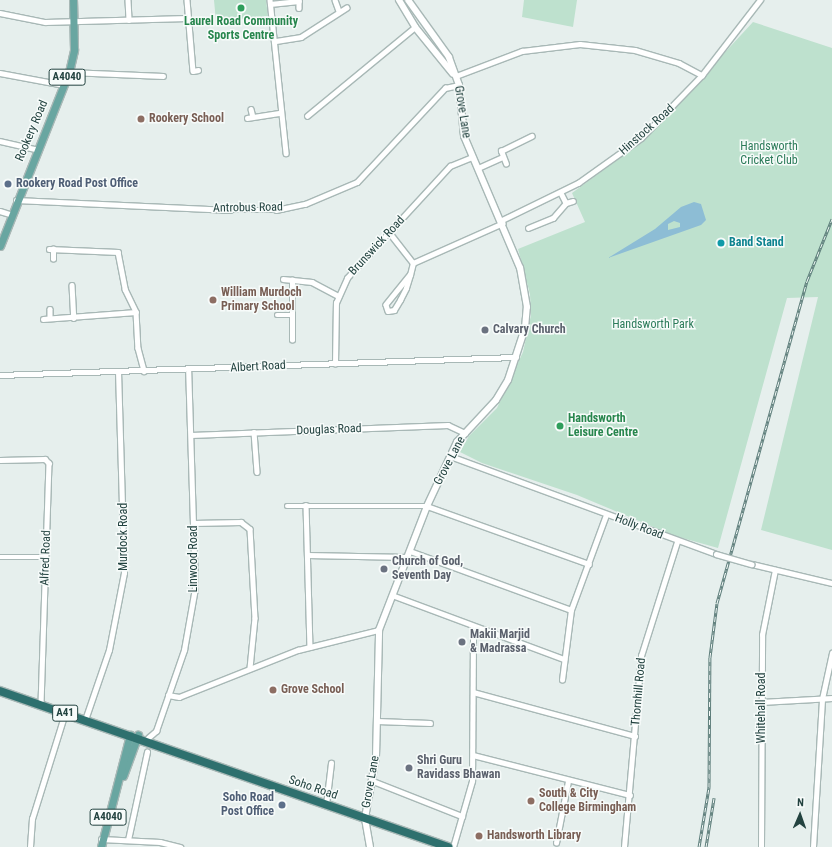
<!DOCTYPE html>
<style>
body{margin:0}
#map{position:relative;width:832px;height:847px;overflow:hidden;background:#e6efed;font-family:"Roboto Condensed",sans-serif}
div>[style]{position:absolute}
[style*='--x']{left:calc(var(--x)*1px);top:calc(var(--y)*1px);width:calc(var(--w)*1px);rotate:calc(var(--a)*1deg)}
.green>*{inset:0;background:#bee1ce}
.water>*{inset:0;background:#8dbdd5}
.roads{filter:drop-shadow(1px 0 #a8b8b6) drop-shadow(-1px 0 #a8b8b6) drop-shadow(0 1px #a8b8b6) drop-shadow(0 -1px #a8b8b6)}
.street>*{height:4.5px;margin:-2.25px;padding:0 2.25px;transform-origin:2.25px;border-radius:2.25px;background:#fff}
.secondary>*{height:6px;margin:-3px;padding:0 3px;transform-origin:3px;border-radius:3px;background:#fff}
.primary>*{height:7px;margin:-3.5px;padding:0 3.5px;transform-origin:3.5px;border-radius:3.5px;background:#69a6a1}
.highway>*{height:8px;margin:-4px;padding:0 4px;transform-origin:4px;border-radius:4px;background:#2e706e}
.rail>*{height:3px;margin-top:-1.5px;transform-origin:0;background:repeating-linear-gradient(90deg,#f7fbfa 0 4.5px,#5e7e7b 0 9px);box-sizing:border-box;border-block:1px solid #5e7e7b}
.bridges{filter:drop-shadow(1px 0 #a8b8b6) drop-shadow(-1px 0 #a8b8b6) drop-shadow(0 1px #a8b8b6) drop-shadow(0 -1px #a8b8b6)}
.street-bridge>*{height:4.5px;margin:-2.25px;padding:0 2.25px;transform-origin:2.25px;border-radius:2.25px;background:#fff}
.dots>*{width:11px;height:11px;translate:-50% -50%;box-sizing:border-box;border:2px solid #f7fbfa;border-radius:50%}
span{translate:-50% -50%;white-space:nowrap;text-align:center;line-height:1.15;-webkit-text-stroke:3px #f7fbfa;paint-order:stroke}
.shield-label span{padding:1px 3px;background:#f7fbfa;border:1px solid;border-radius:3px;-webkit-text-stroke-width:0}
.shield-label{font-size:11px;color:#234340;font-weight:700}
.leisure-label{font-size:12px;color:#27864d;font-weight:700}
.left{translate:0 -50%;text-align:left}
.street-label{font-size:12px;color:#234340}
.education-label{font-size:12px;color:#785e54;font-weight:700}
.park-label{font-size:12px;color:#2b7b59}
.service-label{font-size:12px;color:#4e5e75;font-weight:700}
.right{translate:-100% -50%;text-align:right}
.culture-label{font-size:12px;color:#0d838f;font-weight:700}
.worship-label{font-size:12px;color:#5b616d;font-weight:700}
.north{position:absolute;left:780px;top:795px;width:40px;height:40px;-webkit-text-stroke:3px #f7fbfa;paint-order:stroke;rotate:2deg;font-size:11px;font-weight:700;line-height:16px;text-align:center;color:#234340}
.north::after{content:'';display:block;margin:auto;width:14px;height:18px;background:#234340;clip-path:polygon(50% 0,100% 100%,50% 72%,0 100%)}
</style>
<div id="map">
<div class="green">
<i style="clip-path:polygon(214px 0,266px 0,268px 16px,216px 22px)"></i>
<i style="clip-path:polygon(524px 0,577px 0,573px 27px,522px 17px)"></i>
<i style="clip-path:polygon(753px 22px,832px 48px,832px 550px,761px 530px,818px 297px,787px 298px,718px 548px,675px 536px,577px 495px,482px 463px,460px 452px,469px 436px,497px 408px,523px 352px,531px 315px,530px 294px,518px 249px,585px 222px,572px 193px,643px 141px)"></i>
</div>
<div class="water">
<i style="clip-path:polygon(evenodd,694px 202px,701px 204px,706px 220px,701px 225px,608px 258px,655px 229px,681px 207px,694px 202px,674px 221px,680px 223px,680px 227px,668px 230px,668px 224px,674px 221px)"></i>
</div>
<div class="roads">
<div class="street">
<i style="--x:128;--y:0;--w:20;--a:87"></i>
<i style="--x:187;--y:0;--w:71;--a:85.2"></i>
<i style="--x:193;--y:71;--w:5;--a:-11"></i>
<i style="--x:270;--y:0;--w:154;--a:84"></i>
<i style="--x:299;--y:0;--w:8;--a:90"></i>
<i style="--x:335;--y:0;--w:12;--a:70"></i>
<i style="--x:270;--y:4;--w:29;--a:-6"></i>
<i style="--x:0;--y:13;--w:46;--a:11.3"></i>
<i style="--x:45;--y:22;--w:142;--a:-1.6"></i>
<i style="--x:276;--y:41;--w:25;--a:-9"></i>
<i style="--x:301;--y:37;--w:54;--a:-32.8"></i>
<i style="--x:69;--y:72;--w:94;--a:2.4"></i>
<i style="--x:0;--y:73;--w:65;--a:10.6"></i>
<i style="--x:456;--y:76;--w:71;--a:-20.7"></i>
<i style="--x:522;--y:51;--w:58;--a:-6.9"></i>
<i style="--x:580;--y:44;--w:55;--a:6.2"></i>
<i style="--x:635;--y:50;--w:46;--a:16.5"></i>
<i style="--x:679;--y:63;--w:26;--a:28"></i>
<i style="--x:251;--y:109;--w:8;--a:76"></i>
<i style="--x:307;--y:116;--w:140;--a:-39.5"></i>
<i style="--x:247;--y:118;--w:32;--a:-9"></i>
<i style="--x:0;--y:141;--w:37;--a:13"></i>
<i style="--x:506;--y:164;--w:14;--a:-111"></i>
<i style="--x:501;--y:151;--w:34;--a:-26"></i>
<i style="--x:478;--y:168;--w:27;--a:-24"></i>
<i style="--x:561;--y:193;--w:11;--a:63"></i>
<i style="--x:16;--y:200;--w:214;--a:2.7"></i>
<i style="--x:230;--y:210;--w:46;--a:0"></i>
<i style="--x:276;--y:210;--w:30;--a:-12"></i>
<i style="--x:305;--y:204;--w:56;--a:-22.9"></i>
<i style="--x:357;--y:182;--w:129;--a:-46.9"></i>
<i style="--x:445;--y:88;--w:14;--a:-12"></i>
<i style="--x:0;--y:211;--w:10;--a:17"></i>
<i style="--x:502;--y:220;--w:85;--a:-26"></i>
<i style="--x:578;--y:183;--w:77;--a:-35.5"></i>
<i style="--x:641;--y:138;--w:88;--a:-45.9"></i>
<i style="--x:702;--y:75;--w:95;--a:-52.3"></i>
<i style="--x:528;--y:228;--w:27;--a:-22"></i>
<i style="--x:553;--y:218;--w:20;--a:-49"></i>
<i style="--x:566;--y:203;--w:7;--a:-16"></i>
<i style="--x:389;--y:232;--w:39;--a:52"></i>
<i style="--x:49;--y:249;--w:69;--a:2.5"></i>
<i style="--x:118;--y:252;--w:38;--a:79"></i>
<i style="--x:125;--y:289;--w:25;--a:64"></i>
<i style="--x:136;--y:312;--w:36;--a:87"></i>
<i style="--x:138;--y:348;--w:24;--a:75"></i>
<i style="--x:53;--y:259;--w:10;--a:-90"></i>
<i style="--x:413;--y:263;--w:98;--a:-24"></i>
<i style="--x:410;--y:275;--w:38;--a:129"></i>
<i style="--x:386;--y:305;--w:6;--a:72"></i>
<i style="--x:388;--y:311;--w:6;--a:-9"></i>
<i style="--x:394;--y:310;--w:12;--a:-59"></i>
<i style="--x:400;--y:300;--w:13;--a:-63"></i>
<i style="--x:406;--y:288;--w:14;--a:-73"></i>
<i style="--x:410;--y:275;--w:12;--a:-76"></i>
<i style="--x:283;--y:279;--w:29;--a:6"></i>
<i style="--x:312;--y:282;--w:30;--a:28"></i>
<i style="--x:72;--y:285;--w:33;--a:87"></i>
<i style="--x:50;--y:309;--w:9;--a:90"></i>
<i style="--x:277;--y:315;--w:15;--a:0"></i>
<i style="--x:43;--y:319;--w:93;--a:-4.3"></i>
<i style="--x:292;--y:340;--w:60;--a:-90"></i>
<i style="--x:335;--y:364;--w:61;--a:-89.1"></i>
<i style="--x:336;--y:303;--w:27;--a:-66"></i>
<i style="--x:347;--y:278;--w:152;--a:-47.4"></i>
<i style="--x:450;--y:166;--w:24;--a:-22"></i>
<i style="--x:0;--y:375;--w:516;--a:-2"></i>
<i style="--x:254;--y:432;--w:40;--a:85.7"></i>
<i style="--x:191;--y:435;--w:257;--a:-2.2"></i>
<i style="--x:448;--y:425;--w:19;--a:25"></i>
<i style="--x:450;--y:456;--w:283;--a:20.2"></i>
<i style="--x:0;--y:460;--w:45;--a:-1.3"></i>
<i style="--x:45;--y:459;--w:6;--a:45"></i>
<i style="--x:49;--y:463;--w:242;--a:91.9"></i>
<i style="--x:306;--y:505;--w:142;--a:88.4"></i>
<i style="--x:287;--y:506;--w:140;--a:0"></i>
<i style="--x:427;--y:506;--w:172;--a:19.7"></i>
<i style="--x:193;--y:523;--w:48;--a:-1.2"></i>
<i style="--x:241;--y:522;--w:11;--a:38"></i>
<i style="--x:250;--y:529;--w:89;--a:86.8"></i>
<i style="--x:255;--y:618;--w:50;--a:95.7"></i>
<i style="--x:410;--y:551;--w:171;--a:20.1"></i>
<i style="--x:307;--y:555;--w:101;--a:1.1"></i>
<i style="--x:0;--y:557;--w:46;--a:0"></i>
<i style="--x:752;--y:564;--w:82;--a:13.4"></i>
<i style="--x:392;--y:595;--w:184;--a:20.4"></i>
<i style="--x:562;--y:680;--w:71;--a:-82.7"></i>
<i style="--x:571;--y:610;--w:101;--a:-69.8"></i>
<i style="--x:473;--y:692;--w:168;--a:15.2"></i>
<i style="--x:168;--y:695;--w:11;--a:10"></i>
<i style="--x:179;--y:697;--w:128;--a:-21.6"></i>
<i style="--x:298;--y:650;--w:83;--a:-13.9"></i>
<i style="--x:761;--y:702;--w:71;--a:-3.2"></i>
<i style="--x:85;--y:720;--w:74;--a:-71.1"></i>
<i style="--x:109;--y:650;--w:78;--a:-79"></i>
<i style="--x:124;--y:573;--w:201;--a:-91.7"></i>
<i style="--x:377;--y:721;--w:53;--a:2.2"></i>
<i style="--x:148;--y:738;--w:11;--a:-41"></i>
<i style="--x:156;--y:731;--w:86;--a:-70.9"></i>
<i style="--x:184;--y:650;--w:63;--a:-79.9"></i>
<i style="--x:195;--y:588;--w:218;--a:-91.8"></i>
<i style="--x:473;--y:755;--w:162;--a:14.3"></i>
<i style="--x:373;--y:781;--w:96;--a:21.5"></i>
<i style="--x:326;--y:805;--w:42;--a:-83.2"></i>
<i style="--x:101;--y:839;--w:59;--a:2.9"></i>
<i style="--x:160;--y:842;--w:21;--a:14"></i>
<i style="--x:128;--y:840;--w:90;--a:-77.8"></i>
<i style="--x:556;--y:843;--w:63;--a:-79"></i>
<i style="--x:30;--y:847;--w:28;--a:-86"></i>
<i style="--x:32;--y:819;--w:111;--a:-72.7"></i>
<i style="--x:453;--y:847;--w:69;--a:-73.9"></i>
<i style="--x:472;--y:781;--w:154;--a:-89.6"></i>
<i style="--x:624;--y:847;--w:192;--a:-84.9"></i>
<i style="--x:641;--y:656;--w:120;--a:-72.5"></i>
<i style="--x:761;--y:847;--w:212;--a:-89.7"></i>
<i style="--x:762;--y:635;--w:66;--a:-78.7"></i>
<i style="--x:813;--y:847;--w:148;--a:-86.5"></i>
<i style="--x:822;--y:699;--w:47;--a:-77.7"></i>
</div>
<div class="secondary">
<i style="--x:399;--y:0;--w:31;--a:59"></i>
<i style="--x:415;--y:27;--w:60;--a:51"></i>
<i style="--x:370;--y:847;--w:29;--a:-100"></i>
<i style="--x:365;--y:818;--w:62;--a:-79.8"></i>
<i style="--x:376;--y:757;--w:127;--a:-88.6"></i>
<i style="--x:379;--y:630;--w:133;--a:-68.8"></i>
<i style="--x:427;--y:506;--w:71;--a:-64.9"></i>
<i style="--x:457;--y:442;--w:57;--a:-47.1"></i>
<i style="--x:496;--y:400;--w:23;--a:-59"></i>
<i style="--x:508;--y:380;--w:55;--a:-71.9"></i>
<i style="--x:525;--y:328;--w:21;--a:-85"></i>
<i style="--x:527;--y:307;--w:40;--a:-100"></i>
<i style="--x:520;--y:268;--w:143;--a:-113"></i>
<i style="--x:464;--y:136;--w:51;--a:-95.6"></i>
<i style="--x:459;--y:85;--w:30;--a:-110"></i>
<i style="--x:449;--y:57;--w:70;--a:-125.7"></i>
</div>
<div class="primary">
<i style="--x:0;--y:246;--w:187;--a:-68.4"></i>
<i style="--x:69;--y:72;--w:23;--a:-77"></i>
<i style="--x:74;--y:50;--w:50;--a:-91.1"></i>
<i style="--x:123;--y:776;--w:44;--a:-69.9"></i>
<i style="--x:101;--y:847;--w:116;--a:-75.5"></i>
</div>
<div class="highway">
<i style="--x:0;--y:691;--w:475;--a:19.2"></i>
</div>
</div>
<div class="rail">
<i style="--x:699;--y:847;--w:61;--a:-80.5"></i>
<i style="--x:709;--y:787;--w:130;--a:-89.6"></i>
<i style="--x:710;--y:657;--w:54;--a:-82.6"></i>
<i style="--x:717;--y:603;--w:334;--a:-74.4"></i>
<i style="--x:807;--y:281;--w:67;--a:-68"></i>
<i style="--x:706;--y:847;--w:50;--a:-80.7"></i>
</div>
<div class="bridges">
<div class="street-bridge">
<i style="--x:716;--y:554;--w:37;--a:16"></i>
</div>
</div>
<div class="dots">
<i style="left:241px;top:8px;background:#2e9e5b"></i>
<i style="left:141px;top:119px;background:#8d6e63"></i>
<i style="left:8px;top:184px;background:#5c6f8a"></i>
<i style="left:721px;top:243px;background:#0f9aa8"></i>
<i style="left:213px;top:300px;background:#8d6e63"></i>
<i style="left:485px;top:330px;background:#6b7280"></i>
<i style="left:560px;top:426px;background:#2e9e5b"></i>
<i style="left:384px;top:569px;background:#6b7280"></i>
<i style="left:462px;top:642px;background:#6b7280"></i>
<i style="left:273px;top:690px;background:#8d6e63"></i>
<i style="left:409px;top:768px;background:#6b7280"></i>
<i style="left:531px;top:801px;background:#8d6e63"></i>
<i style="left:282px;top:805px;background:#5c6f8a"></i>
<i style="left:479px;top:836px;background:#8d6e63"></i>
</div>
<div class="shield-label">
<span style="left:67px;top:77px">A4040</span>
<span style="left:65px;top:713px">A41</span>
<span style="left:108px;top:817px">A4040</span>
</div>
<div class="leisure-label">
<span style="left:241px;top:29px">Laurel Road Community<br>Sports Centre</span>
<span class="left" style="left:568px;top:426px">Handsworth<br>Leisure Centre</span>
</div>
<div class="street-label">
<span style="left:462px;top:112px;rotate:81deg">Grove Lane</span>
<span style="left:647px;top:130px;rotate:-42deg">Hinstock Road</span>
<span style="left:32px;top:131px;rotate:-67deg">Rookery Road</span>
<span style="left:248px;top:208px;rotate:-1deg">Antrobus Road</span>
<span style="left:377px;top:246px;rotate:-47deg">Brunswick Road</span>
<span style="left:258px;top:367px;rotate:-3deg">Albert Road</span>
<span style="left:329px;top:430px;rotate:-2deg">Douglas Road</span>
<span style="left:450px;top:461px;rotate:-62deg">Grove Lane</span>
<span style="left:639px;top:527px;rotate:21deg">Holly Road</span>
<span style="left:124px;top:537px;rotate:-90deg">Murdock Road</span>
<span style="left:46px;top:558px;rotate:-88deg">Alfred Road</span>
<span style="left:194px;top:559px;rotate:-90deg">Linwood Road</span>
<span style="left:639px;top:692px;rotate:-85deg">Thornhill Road</span>
<span style="left:762px;top:708px;rotate:-90deg">Whitehall Road</span>
<span style="left:371px;top:782px;rotate:-80deg">Grove Lane</span>
<span style="left:313px;top:788px;rotate:19deg">Soho Road</span>
</div>
<div class="education-label">
<span class="left" style="left:149px;top:119px">Rookery School</span>
<span class="left" style="left:221px;top:300px">William Murdoch<br>Primary School</span>
<span class="left" style="left:281px;top:690px">Grove School</span>
<span class="left" style="left:539px;top:801px">South &amp; City<br>College Birmingham</span>
<span class="left" style="left:487px;top:836px">Handsworth Library</span>
</div>
<div class="park-label">
<span style="left:769px;top:154px">Handsworth<br>Cricket Club</span>
<span style="left:653px;top:325px">Handsworth Park</span>
</div>
<div class="service-label">
<span class="left" style="left:16px;top:184px">Rookery Road Post Office</span>
<span class="right" style="left:274px;top:805px">Soho Road<br>Post Office</span>
</div>
<div class="culture-label">
<span class="left" style="left:729px;top:243px">Band Stand</span>
</div>
<div class="worship-label">
<span class="left" style="left:493px;top:330px">Calvary Church</span>
<span class="left" style="left:392px;top:569px">Church of God,<br>Seventh Day</span>
<span class="left" style="left:470px;top:642px">Makii Marjid<br>&amp; Madrassa</span>
<span class="left" style="left:417px;top:768px">Shri Guru<br>Ravidass Bhawan</span>
</div>
<div class="north">N</div>
</div>
